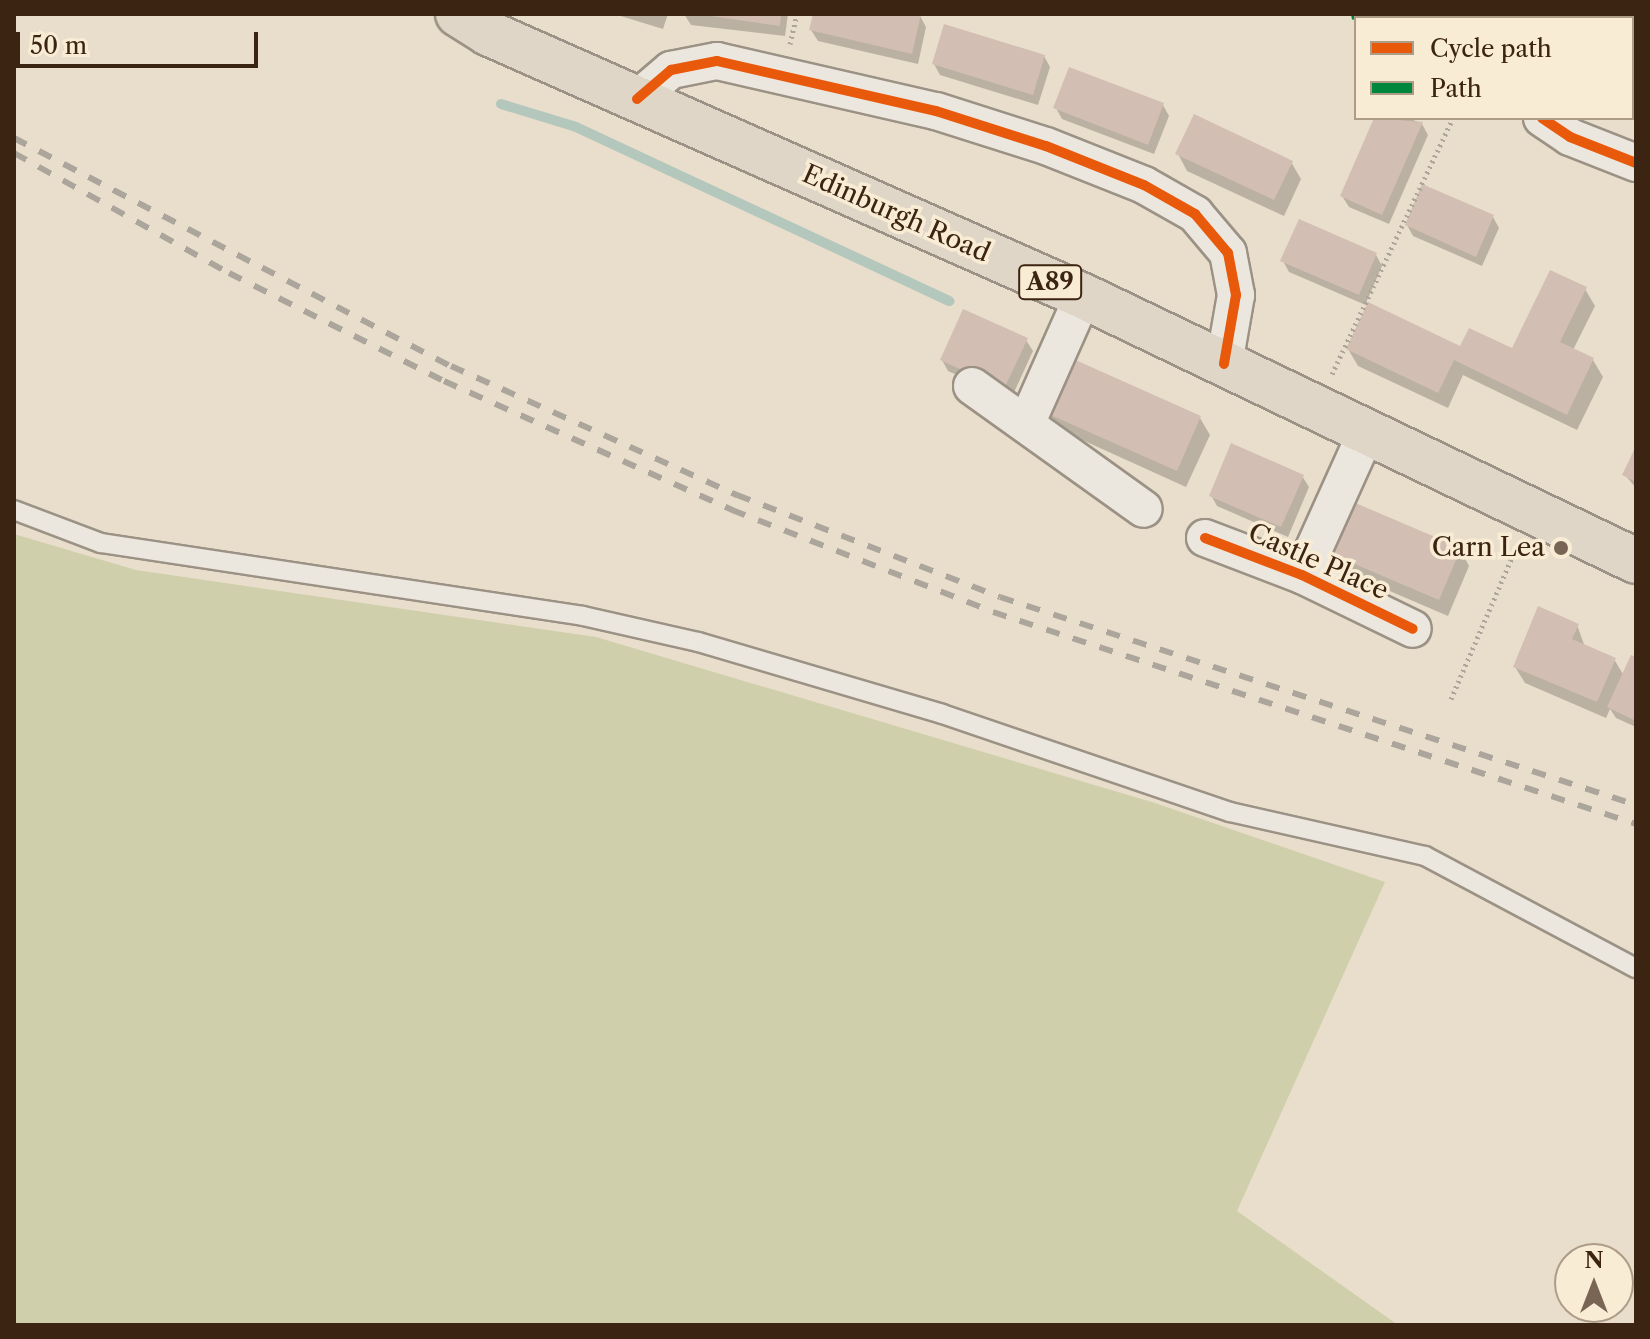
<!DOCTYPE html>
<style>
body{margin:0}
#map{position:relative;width:1650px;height:1339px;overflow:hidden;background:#e9decb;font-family:"Libre Caslon Text",serif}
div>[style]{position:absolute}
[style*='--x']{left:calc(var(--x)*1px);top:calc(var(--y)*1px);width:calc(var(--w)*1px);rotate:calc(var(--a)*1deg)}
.green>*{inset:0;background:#d0cfab}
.shadow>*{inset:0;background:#0003}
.stream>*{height:10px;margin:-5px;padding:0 5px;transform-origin:5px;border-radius:5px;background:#b4c7bc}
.building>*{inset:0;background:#d2beb3}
.path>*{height:5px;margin-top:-2.5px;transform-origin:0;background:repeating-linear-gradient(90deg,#aca59b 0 2px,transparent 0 6px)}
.roads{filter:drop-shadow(2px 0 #9b9285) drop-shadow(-2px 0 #9b9285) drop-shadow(0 2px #9b9285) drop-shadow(0 -2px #9b9285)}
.service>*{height:18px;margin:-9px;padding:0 9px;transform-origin:9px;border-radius:9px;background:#ece7de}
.minor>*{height:36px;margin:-18px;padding:0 18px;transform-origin:18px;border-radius:18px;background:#ece7de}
.primary>*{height:44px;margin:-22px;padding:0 22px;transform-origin:22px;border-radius:22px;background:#e0d6c8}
.rail>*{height:6px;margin-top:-3px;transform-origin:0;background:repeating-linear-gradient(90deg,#aca59b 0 14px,transparent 0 28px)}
.quiet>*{height:8px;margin-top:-4px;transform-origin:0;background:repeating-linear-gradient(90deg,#00873e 0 16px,transparent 0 24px)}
.cycleway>*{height:10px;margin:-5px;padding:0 5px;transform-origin:5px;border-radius:5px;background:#e8590c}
.dots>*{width:22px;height:22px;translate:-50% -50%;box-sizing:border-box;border:4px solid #f9ecd5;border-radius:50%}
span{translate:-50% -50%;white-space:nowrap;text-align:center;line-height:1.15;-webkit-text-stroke:7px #f9ecd5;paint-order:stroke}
.shield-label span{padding:2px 6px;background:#f9ecd5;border:2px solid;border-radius:6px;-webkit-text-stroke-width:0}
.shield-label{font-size:24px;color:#3c2412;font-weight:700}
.street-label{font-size:26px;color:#3c2412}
.poi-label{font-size:26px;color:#3c2412}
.right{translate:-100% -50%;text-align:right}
.frame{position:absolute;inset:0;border:16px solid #3c2412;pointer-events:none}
.legend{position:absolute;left:1354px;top:16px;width:280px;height:104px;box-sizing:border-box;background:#f9ecd5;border:2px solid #ad9c87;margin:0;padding:10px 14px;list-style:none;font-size:24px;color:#3c2412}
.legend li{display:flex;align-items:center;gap:16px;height:40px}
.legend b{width:40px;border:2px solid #ad9c87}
.north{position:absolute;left:1554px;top:1243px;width:80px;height:80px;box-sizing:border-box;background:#f9ecd5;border:2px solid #ad9c87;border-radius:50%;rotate:0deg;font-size:22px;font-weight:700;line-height:32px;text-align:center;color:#3c2412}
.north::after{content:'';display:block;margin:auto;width:28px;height:36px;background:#796553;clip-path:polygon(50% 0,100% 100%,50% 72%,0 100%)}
.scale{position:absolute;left:16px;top:32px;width:242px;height:36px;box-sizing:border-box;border:4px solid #3c2412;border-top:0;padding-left:10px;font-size:24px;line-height:28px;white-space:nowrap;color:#3c2412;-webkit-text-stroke:6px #f9ecd5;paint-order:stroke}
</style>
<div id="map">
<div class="green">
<i style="clip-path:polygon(14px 534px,136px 570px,596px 637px,1155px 803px,1385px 882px,1237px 1211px,1398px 1325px,14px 1325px)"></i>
</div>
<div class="shadow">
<i style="clip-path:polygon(614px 14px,668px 14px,663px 29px)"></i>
<i style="clip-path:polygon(684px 14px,788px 14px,785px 36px,691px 25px)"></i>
<i style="clip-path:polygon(815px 14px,920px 16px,926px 27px,918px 64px,818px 41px,811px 30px)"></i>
<i style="clip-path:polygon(1044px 56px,1050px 67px,1038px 105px,940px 75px,934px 64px)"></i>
<i style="clip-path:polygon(1163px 105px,1169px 116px,1154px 154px,1062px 119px,1056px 108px)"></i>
<i style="clip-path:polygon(1377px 118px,1409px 118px,1422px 124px,1428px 135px,1389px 224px,1349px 207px,1342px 196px)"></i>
<i style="clip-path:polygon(1178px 154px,1291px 162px,1301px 179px,1284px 216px,1187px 171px)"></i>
<i style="clip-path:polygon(1493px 217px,1499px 228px,1482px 266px,1413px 236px,1407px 225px)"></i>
<i style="clip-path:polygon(1376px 255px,1382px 266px,1366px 303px,1461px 349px,1513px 351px,1585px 289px,1595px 306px,1573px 350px,1593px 360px,1603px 377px,1577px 430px,1463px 375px,1448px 408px,1358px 366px,1348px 349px,1368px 306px,1289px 272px,1283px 261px)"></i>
<i style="clip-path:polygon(1026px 340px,1033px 351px,1011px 399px,948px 371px,942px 360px)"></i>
<i style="clip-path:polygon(1049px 413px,1200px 418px,1210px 435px,1186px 487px,1058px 429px)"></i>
<i style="clip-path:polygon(1636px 451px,1636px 488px,1625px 475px)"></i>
<i style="clip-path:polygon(1302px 476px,1309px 487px,1288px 537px,1217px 506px,1211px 495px)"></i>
<i style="clip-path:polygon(1319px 548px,1460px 549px,1469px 566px,1448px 616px,1329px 565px)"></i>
<i style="clip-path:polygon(1577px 625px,1585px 647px,1614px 659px,1624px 676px,1636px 659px,1636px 727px,1616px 718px,1610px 709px,1606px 718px,1525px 683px,1515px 667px)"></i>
</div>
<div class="stream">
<i style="--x:501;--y:104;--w:78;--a:17"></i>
<i style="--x:576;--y:127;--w:412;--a:25"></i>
</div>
<div class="building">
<i style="clip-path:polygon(697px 14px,781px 14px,780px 26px)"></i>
<i style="clip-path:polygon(813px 14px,921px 14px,912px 54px,809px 30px)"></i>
<i style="clip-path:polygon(1420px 14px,1514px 14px,1522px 18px,1418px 18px)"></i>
<i style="clip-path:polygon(1529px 14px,1545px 14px,1554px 18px,1527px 18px)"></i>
<i style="clip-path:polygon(944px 24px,1045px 55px,1033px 95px,932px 64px)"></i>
<i style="clip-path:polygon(1069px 67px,1164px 103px,1148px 145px,1053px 108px)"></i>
<i style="clip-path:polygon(1632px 67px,1636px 69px,1636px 106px,1632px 105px)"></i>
<i style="clip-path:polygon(1194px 114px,1293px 161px,1274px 200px,1175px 154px)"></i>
<i style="clip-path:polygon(1374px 118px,1423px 122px,1382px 215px,1340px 196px)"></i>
<i style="clip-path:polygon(1422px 184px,1494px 215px,1476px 257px,1405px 225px)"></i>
<i style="clip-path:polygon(1299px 219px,1377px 253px,1359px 295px,1280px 261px)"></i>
<i style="clip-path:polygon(1550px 270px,1587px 287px,1560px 342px,1594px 358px,1567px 415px,1454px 360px,1438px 393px,1346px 349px,1368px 302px,1460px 346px,1469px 328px,1512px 348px)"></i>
<i style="clip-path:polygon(963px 309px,1028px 338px,1004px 389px,940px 360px)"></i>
<i style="clip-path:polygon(1071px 358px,1201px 416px,1177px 471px,1046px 413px)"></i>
<i style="clip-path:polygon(1231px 443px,1304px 475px,1281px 527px,1209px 496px)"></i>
<i style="clip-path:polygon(1636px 446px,1636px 482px,1622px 475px)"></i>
<i style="clip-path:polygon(1339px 496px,1461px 548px,1439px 600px,1317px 548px)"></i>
<i style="clip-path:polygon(1538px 606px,1579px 624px,1572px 639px,1616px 658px,1597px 702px,1513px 667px)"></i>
<i style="clip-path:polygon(1631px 655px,1636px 657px,1636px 721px,1607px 707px)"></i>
</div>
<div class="path">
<i style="--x:790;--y:44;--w:31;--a:-77"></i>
<i style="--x:1332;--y:374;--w:283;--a:-64.7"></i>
<i style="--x:1451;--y:699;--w:167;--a:-66.7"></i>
</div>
<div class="roads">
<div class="service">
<i style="--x:14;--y:510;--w:93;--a:20.8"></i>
<i style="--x:101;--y:543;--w:487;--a:8.6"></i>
<i style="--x:583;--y:616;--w:118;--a:12.7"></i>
<i style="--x:698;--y:642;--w:254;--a:16.4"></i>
<i style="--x:942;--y:714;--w:304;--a:18.8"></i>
<i style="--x:1230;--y:812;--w:200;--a:12.7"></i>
<i style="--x:1425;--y:856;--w:239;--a:28"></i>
</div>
<div class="minor">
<i style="--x:637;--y:99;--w:45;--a:-40.5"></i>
<i style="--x:671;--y:70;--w:47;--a:-11.1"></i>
<i style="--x:717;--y:61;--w:225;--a:12.9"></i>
<i style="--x:936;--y:111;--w:115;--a:17.7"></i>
<i style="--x:1046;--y:146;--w:105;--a:21.7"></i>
<i style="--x:1144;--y:185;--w:59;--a:29.6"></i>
<i style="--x:1195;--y:214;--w:51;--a:49.8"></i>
<i style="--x:1228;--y:253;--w:43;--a:79.2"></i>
<i style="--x:1236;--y:295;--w:70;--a:99.9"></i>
<i style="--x:1542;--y:118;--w:34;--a:34"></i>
<i style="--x:1570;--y:137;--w:71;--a:21.5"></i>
<i style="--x:972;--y:386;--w:211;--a:35.6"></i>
<i style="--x:1027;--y:422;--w:138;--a:-66"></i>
<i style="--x:1205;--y:538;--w:104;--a:20.9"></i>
<i style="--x:1302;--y:575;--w:123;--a:25.9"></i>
<i style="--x:1302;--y:575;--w:158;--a:-65.7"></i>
</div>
<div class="primary">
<i style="--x:458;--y:14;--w:36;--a:32"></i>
<i style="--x:488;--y:33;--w:651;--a:23.85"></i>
<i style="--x:1083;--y:296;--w:613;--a:25.6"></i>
</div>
</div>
<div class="rail">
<i style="--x:14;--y:138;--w:493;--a:27.6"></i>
<i style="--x:451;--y:366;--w:314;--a:24.3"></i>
<i style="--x:737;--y:495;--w:282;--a:21.2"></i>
<i style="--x:1000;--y:597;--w:669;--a:18.11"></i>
<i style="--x:14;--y:153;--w:246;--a:29.2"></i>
<i style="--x:229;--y:273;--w:241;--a:26.7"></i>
<i style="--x:444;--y:381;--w:316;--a:24.1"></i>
<i style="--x:732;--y:510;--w:280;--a:21.3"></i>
<i style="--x:993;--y:612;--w:677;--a:18.25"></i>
</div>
<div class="quiet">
<i style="--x:1355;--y:14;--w:5;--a:79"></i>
</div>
<div class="cycleway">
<i style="--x:637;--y:99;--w:45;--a:-40.5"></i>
<i style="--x:671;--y:70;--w:47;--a:-11.1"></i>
<i style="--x:717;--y:61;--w:225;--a:12.9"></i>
<i style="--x:936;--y:111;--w:115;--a:17.7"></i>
<i style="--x:1046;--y:146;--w:105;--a:21.7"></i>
<i style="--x:1144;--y:185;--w:59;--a:29.6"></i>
<i style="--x:1195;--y:214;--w:51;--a:49.8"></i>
<i style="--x:1228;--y:253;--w:43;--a:79.2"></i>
<i style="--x:1236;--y:295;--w:70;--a:99.9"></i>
<i style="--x:1542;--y:118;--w:34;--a:34"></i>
<i style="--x:1570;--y:137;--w:71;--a:21.5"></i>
<i style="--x:1205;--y:538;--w:104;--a:20.9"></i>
<i style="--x:1302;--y:575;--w:123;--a:25.9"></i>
</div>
<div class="dots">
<i style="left:1561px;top:548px;background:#796553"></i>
</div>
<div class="shield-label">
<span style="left:1050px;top:282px">A89</span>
</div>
<div class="street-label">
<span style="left:896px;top:214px;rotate:24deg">Edinburgh Road</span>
<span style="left:1318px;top:562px;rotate:24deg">Castle Place</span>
</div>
<div class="poi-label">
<span class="right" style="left:1545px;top:548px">Carn Lea</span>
</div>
<div class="frame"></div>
<ul class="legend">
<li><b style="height:10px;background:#e8590c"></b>Cycle path</li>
<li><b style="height:10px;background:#00873e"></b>Path</li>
</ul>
<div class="north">N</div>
<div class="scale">50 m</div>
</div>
